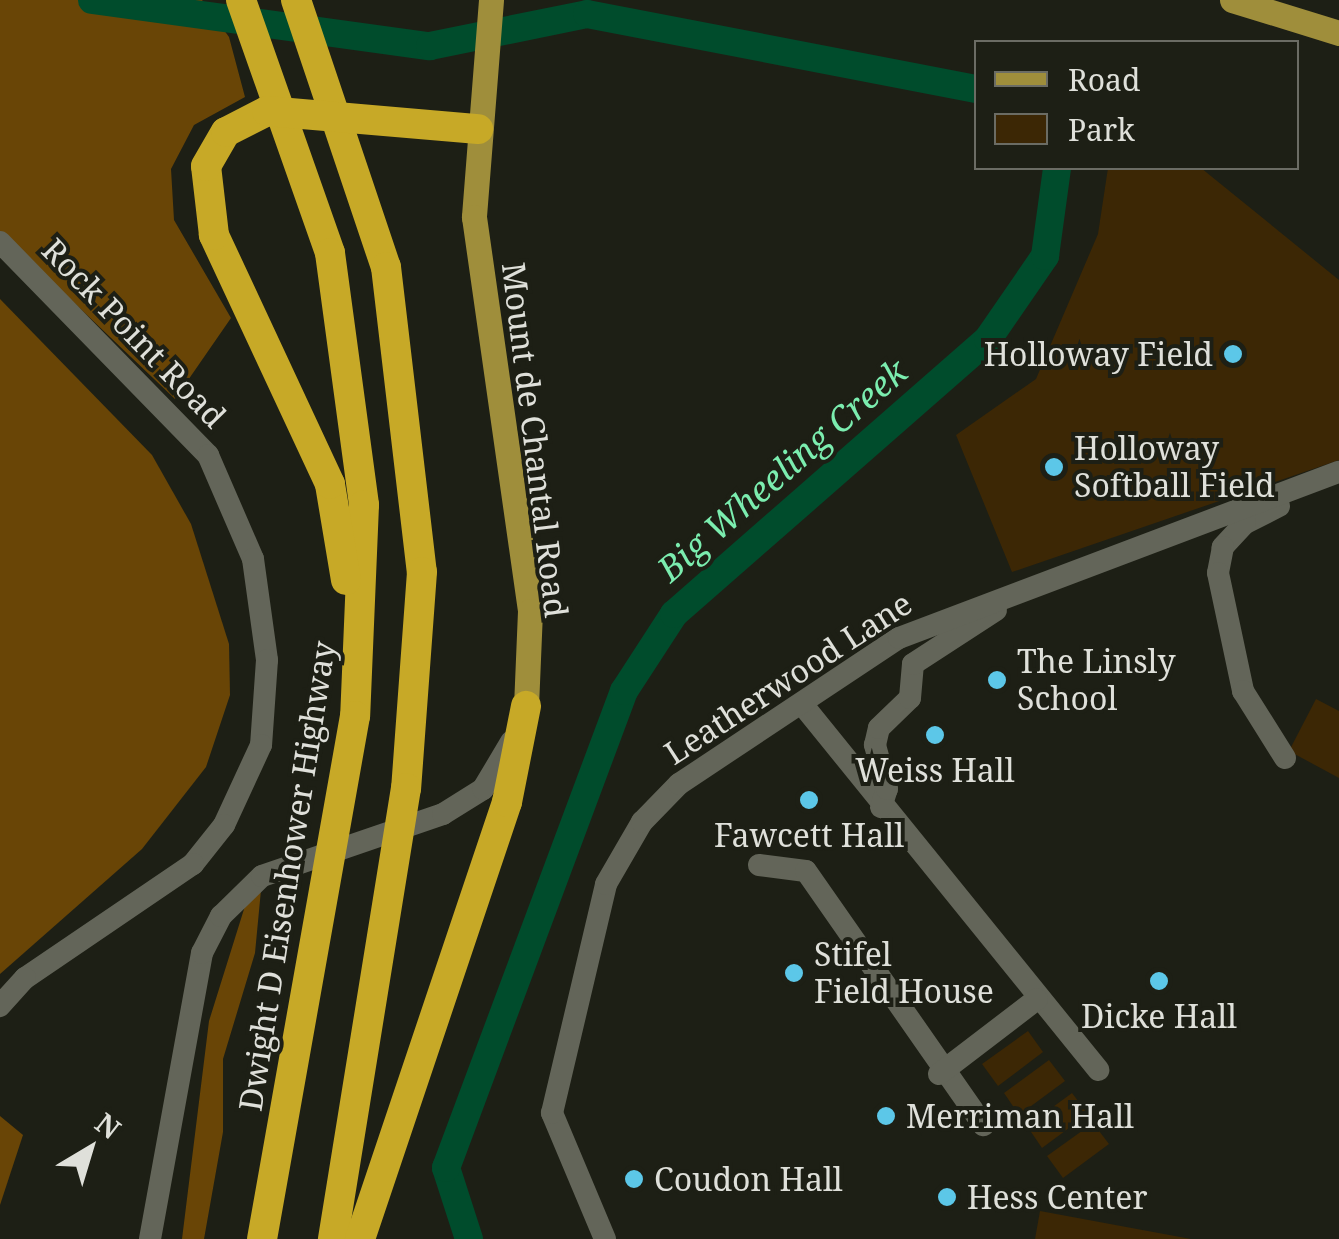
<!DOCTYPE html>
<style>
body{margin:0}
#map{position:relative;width:1339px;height:1239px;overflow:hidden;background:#1d1f15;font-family:"Noto Serif",serif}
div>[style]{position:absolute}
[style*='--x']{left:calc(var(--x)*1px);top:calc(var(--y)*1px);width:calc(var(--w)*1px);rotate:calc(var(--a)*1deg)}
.green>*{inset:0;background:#3c2705}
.forest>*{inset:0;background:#694506}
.river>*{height:28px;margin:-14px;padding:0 14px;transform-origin:14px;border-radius:14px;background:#004c2c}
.minor>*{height:22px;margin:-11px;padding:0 11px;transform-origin:11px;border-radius:11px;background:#636559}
.major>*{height:25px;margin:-12.5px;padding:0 12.5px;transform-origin:12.5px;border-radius:12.5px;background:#9f8e3b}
.highway>*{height:30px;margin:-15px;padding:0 15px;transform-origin:15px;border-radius:15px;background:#c7a927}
.dots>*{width:28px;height:28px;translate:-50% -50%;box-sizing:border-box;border:5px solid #1d1f15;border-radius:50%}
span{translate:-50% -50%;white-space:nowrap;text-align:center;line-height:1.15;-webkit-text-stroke:8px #1d1f15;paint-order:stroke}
.street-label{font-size:32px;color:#dfe0da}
.poi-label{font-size:32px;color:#dfe0da}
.right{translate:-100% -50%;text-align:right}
.left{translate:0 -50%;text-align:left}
.water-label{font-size:35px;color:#7bedaf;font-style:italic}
.legend{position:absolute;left:974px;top:40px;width:325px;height:130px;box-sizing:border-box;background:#1d1f15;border:2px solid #6b6c64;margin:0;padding:12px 18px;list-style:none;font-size:30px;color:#dfe0da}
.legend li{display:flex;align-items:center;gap:20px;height:50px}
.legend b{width:50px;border:2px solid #6b6c64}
.north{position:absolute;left:40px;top:1099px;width:100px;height:100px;-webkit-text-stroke:8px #1d1f15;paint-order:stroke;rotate:38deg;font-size:28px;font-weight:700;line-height:40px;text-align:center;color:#dfe0da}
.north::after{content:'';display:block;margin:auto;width:35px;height:45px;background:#dfe0da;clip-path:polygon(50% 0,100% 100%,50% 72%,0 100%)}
</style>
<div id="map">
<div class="green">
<i style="clip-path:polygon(1108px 168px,1201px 168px,1339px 280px,1339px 460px,1012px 572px,956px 435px,1036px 379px,1098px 234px)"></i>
<i style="clip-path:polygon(1316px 699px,1339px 711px,1339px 778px,1289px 751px)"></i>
<i style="clip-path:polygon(1028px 1031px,1043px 1052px,998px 1086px,982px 1064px)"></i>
<i style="clip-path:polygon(1049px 1060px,1065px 1081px,1019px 1115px,1004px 1093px)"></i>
<i style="clip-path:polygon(1072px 1093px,1088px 1114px,1042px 1148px,1027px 1126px)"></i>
<i style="clip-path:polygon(1093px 1123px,1109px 1144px,1063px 1178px,1047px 1156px)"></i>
<i style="clip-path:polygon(1040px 1211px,1191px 1239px,1035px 1239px)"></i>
</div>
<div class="forest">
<i style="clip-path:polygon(0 0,202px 0,229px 37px,245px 97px,194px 125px,171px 169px,174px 220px,231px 318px,175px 399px,0 232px)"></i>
<i style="clip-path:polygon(0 299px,152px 455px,191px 524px,229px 644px,230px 695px,206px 767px,142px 849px,0 974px)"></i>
<i style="clip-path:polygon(250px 890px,261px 890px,255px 953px,223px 1059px,223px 1132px,204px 1239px,182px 1239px,209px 1021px)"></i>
<i style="clip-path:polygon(0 1116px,23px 1135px,0 1205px)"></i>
</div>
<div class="river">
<i style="--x:92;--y:0;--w:341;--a:7.8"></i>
<i style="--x:430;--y:46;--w:160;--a:-11.5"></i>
<i style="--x:587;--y:14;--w:396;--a:10.9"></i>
<i style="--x:469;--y:1239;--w:75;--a:-107.9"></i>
<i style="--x:446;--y:1168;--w:509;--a:-69.54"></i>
<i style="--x:624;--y:691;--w:92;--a:-57"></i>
<i style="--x:674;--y:614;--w:417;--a:-41.2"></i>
<i style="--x:988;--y:339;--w:101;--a:-55.5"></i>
<i style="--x:1045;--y:256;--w:89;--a:-82.2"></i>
</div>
<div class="minor">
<i style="--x:0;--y:242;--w:298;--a:45.7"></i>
<i style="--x:208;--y:455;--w:113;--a:66.6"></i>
<i style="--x:253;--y:559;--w:102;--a:82.1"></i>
<i style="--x:267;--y:660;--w:85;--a:94"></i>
<i style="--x:261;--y:745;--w:88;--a:114.8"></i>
<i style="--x:224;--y:825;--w:50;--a:128.5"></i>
<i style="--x:193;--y:864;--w:203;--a:145.8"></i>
<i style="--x:25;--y:978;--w:38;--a:132"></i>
<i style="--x:1279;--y:506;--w:38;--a:153"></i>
<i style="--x:1245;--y:523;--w:33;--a:133"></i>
<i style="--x:1223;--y:547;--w:26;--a:101"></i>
<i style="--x:1218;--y:573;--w:121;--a:78"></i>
<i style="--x:1243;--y:691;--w:79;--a:57.9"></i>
<i style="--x:802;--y:704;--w:471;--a:51"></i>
<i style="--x:881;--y:807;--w:19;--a:-72"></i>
<i style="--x:887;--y:789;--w:46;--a:-105.3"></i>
<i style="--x:875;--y:745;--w:17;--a:-77"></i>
<i style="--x:879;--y:728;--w:43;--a:-44.1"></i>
<i style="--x:910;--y:698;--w:34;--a:-85"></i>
<i style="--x:913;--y:664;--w:99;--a:-33"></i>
<i style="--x:759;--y:865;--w:47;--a:7.3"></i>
<i style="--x:806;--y:871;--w:310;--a:55.1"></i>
<i style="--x:939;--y:1074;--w:123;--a:-37.4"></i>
<i style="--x:150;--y:1239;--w:291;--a:-79.7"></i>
<i style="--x:202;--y:953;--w:42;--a:-62.8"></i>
<i style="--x:221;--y:916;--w:57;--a:-44.3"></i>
<i style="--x:262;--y:876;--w:191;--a:-18.9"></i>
<i style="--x:443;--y:814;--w:47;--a:-32"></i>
<i style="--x:483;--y:789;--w:55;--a:-59.2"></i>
<i style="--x:605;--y:1239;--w:137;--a:-112.8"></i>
<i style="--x:552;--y:1113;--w:235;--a:-76.7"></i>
<i style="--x:606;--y:884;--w:72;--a:-59.9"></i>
<i style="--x:642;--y:822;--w:53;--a:-45.8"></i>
<i style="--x:679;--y:784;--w:264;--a:-33.6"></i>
<i style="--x:899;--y:638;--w:470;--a:-20.7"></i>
</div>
<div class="major">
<i style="--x:491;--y:0;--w:218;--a:94.5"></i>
<i style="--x:474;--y:217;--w:398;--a:81.9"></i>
<i style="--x:530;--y:611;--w:95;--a:92.4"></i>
<i style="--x:1232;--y:0;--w:112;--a:17.1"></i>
</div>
<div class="highway">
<i style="--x:241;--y:0;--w:268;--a:70.6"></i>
<i style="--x:330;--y:253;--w:254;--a:82.3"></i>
<i style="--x:364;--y:505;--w:211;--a:92.4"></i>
<i style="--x:355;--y:716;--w:531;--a:100.08"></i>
<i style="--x:296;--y:0;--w:282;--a:71.4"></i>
<i style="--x:386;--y:267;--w:307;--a:83.3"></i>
<i style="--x:422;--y:572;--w:217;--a:94.2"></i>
<i style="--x:406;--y:788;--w:457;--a:99.2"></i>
<i style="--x:346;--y:580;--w:97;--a:-99.5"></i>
<i style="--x:330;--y:484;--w:275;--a:-115"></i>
<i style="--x:214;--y:235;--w:69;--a:-96.6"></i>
<i style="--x:206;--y:166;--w:39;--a:-60"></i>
<i style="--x:226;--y:132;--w:46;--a:-27.1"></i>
<i style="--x:267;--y:111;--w:212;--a:4.9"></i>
<i style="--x:360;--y:1239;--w:461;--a:-71.4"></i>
<i style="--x:507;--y:802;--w:98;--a:-78.8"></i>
</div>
<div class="dots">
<i style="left:1233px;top:354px;background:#5cc7e8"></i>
<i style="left:1054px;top:467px;background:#5cc7e8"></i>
<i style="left:997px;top:680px;background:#5cc7e8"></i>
<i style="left:935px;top:735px;background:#5cc7e8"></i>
<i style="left:809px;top:800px;background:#5cc7e8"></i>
<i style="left:794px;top:973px;background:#5cc7e8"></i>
<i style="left:1159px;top:981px;background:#5cc7e8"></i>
<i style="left:886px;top:1116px;background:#5cc7e8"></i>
<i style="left:634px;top:1179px;background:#5cc7e8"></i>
<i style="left:947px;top:1197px;background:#5cc7e8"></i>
</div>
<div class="street-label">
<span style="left:134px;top:333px;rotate:46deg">Rock Point Road</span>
<span style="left:535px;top:440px;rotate:83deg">Mount de Chantal Road</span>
<span style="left:788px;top:678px;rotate:-33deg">Leatherwood Lane</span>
<span style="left:287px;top:876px;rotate:-81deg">Dwight D Eisenhower Highway</span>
</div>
<div class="poi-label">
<span class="right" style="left:1213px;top:354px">Holloway Field</span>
<span class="left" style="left:1074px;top:467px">Holloway<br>Softball Field</span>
<span class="left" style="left:1017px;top:680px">The Linsly<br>School</span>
<span style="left:935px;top:770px">Weiss Hall</span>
<span style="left:809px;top:835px">Fawcett Hall</span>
<span class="left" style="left:814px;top:973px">Stifel<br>Field House</span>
<span style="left:1159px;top:1016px">Dicke Hall</span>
<span class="left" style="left:906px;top:1116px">Merriman Hall</span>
<span class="left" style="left:654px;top:1179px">Coudon Hall</span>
<span class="left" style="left:967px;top:1197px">Hess Center</span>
</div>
<div class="water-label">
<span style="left:782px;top:470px;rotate:-41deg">Big Wheeling Creek</span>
</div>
<ul class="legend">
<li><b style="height:12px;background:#9f8e3b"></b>Road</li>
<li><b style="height:28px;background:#3c2705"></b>Park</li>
</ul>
<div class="north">N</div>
</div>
